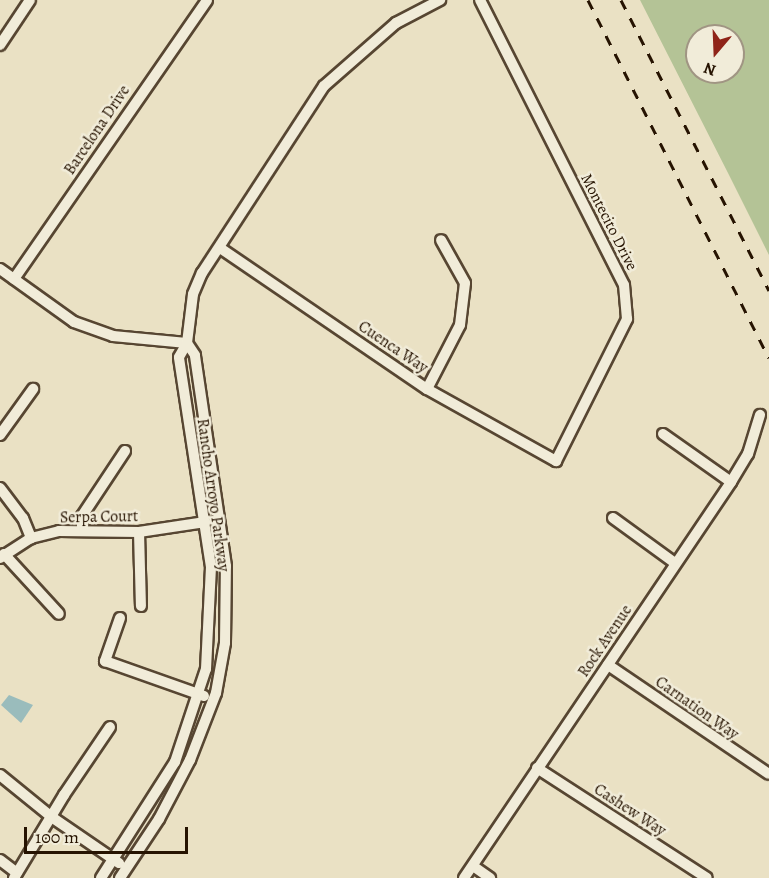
<!DOCTYPE html>
<style>
body{margin:0}
#map{position:relative;width:769px;height:878px;overflow:hidden;background:#eae1c4;font-family:Alegreya,serif}
div>[style]{position:absolute}
[style*='--x']{left:calc(var(--x)*1px);top:calc(var(--y)*1px);width:calc(var(--w)*1px);rotate:calc(var(--a)*1deg)}
.green>*{inset:0;background:#b4c396}
.water>*{inset:0;background:#9abcbc}
.roads{filter:drop-shadow(2px 0 #574632) drop-shadow(-2px 0 #574632) drop-shadow(0 2px #574632) drop-shadow(0 -2px #574632)}
.street>*{height:10px;margin:-5px;padding:0 5px;transform-origin:5px;border-radius:5px;background:#f1ecd9}
.rail>*{height:3px;margin-top:-1.5px;transform-origin:0;background:repeating-linear-gradient(90deg,#261301 0 10px,transparent 0 20px)}
span{translate:-50% -50%;white-space:nowrap;text-align:center;line-height:1.15;-webkit-text-stroke:5px #f1ecd9;paint-order:stroke}
.street-label{font-size:16px;color:#261301}
.north{position:absolute;left:685px;top:24px;width:60px;height:60px;box-sizing:border-box;background:#f1ecd9;border:2px solid #a09583;border-radius:50%;rotate:199deg;font-size:16px;font-weight:700;line-height:24px;text-align:center;color:#261301}
.north::after{content:'';display:block;margin:auto;width:21px;height:27px;background:#8f2418;clip-path:polygon(50% 0,100% 100%,50% 72%,0 100%)}
.scale{position:absolute;left:24px;top:827px;width:164px;height:27px;box-sizing:border-box;border:3px solid #261301;border-top:0;padding-left:8px;font-size:18px;line-height:21px;white-space:nowrap;color:#261301;-webkit-text-stroke:4px #f1ecd9;paint-order:stroke}
</style>
<div id="map">
<div class="green">
<i style="clip-path:polygon(evenodd,640px 0,769px 0,769px 255px,728px 173px,640px 0,697px 36px,733px 36px,733px 72px,697px 72px,697px 36px)"></i>
</div>
<div class="water">
<i style="clip-path:polygon(9px 695px,33px 705px,21px 723px,1px 705px)"></i>
</div>
<div class="roads">
<div class="street">
<i style="--x:0;--y:45;--w:54;--a:-56.3"></i>
<i style="--x:220;--y:248;--w:250;--a:34.3"></i>
<i style="--x:427;--y:389;--w:148;--a:29.2"></i>
<i style="--x:556;--y:461;--w:159;--a:-63.4"></i>
<i style="--x:627;--y:319;--w:34;--a:-95"></i>
<i style="--x:624;--y:285;--w:319;--a:-116.8"></i>
<i style="--x:0;--y:269;--w:91;--a:35.6"></i>
<i style="--x:74;--y:322;--w:41;--a:19.7"></i>
<i style="--x:113;--y:336;--w:74;--a:5.4"></i>
<i style="--x:14;--y:279;--w:339;--a:-55.3"></i>
<i style="--x:427;--y:389;--w:72;--a:-62.7"></i>
<i style="--x:460;--y:325;--w:42;--a:-83.2"></i>
<i style="--x:465;--y:283;--w:49;--a:-119.2"></i>
<i style="--x:663;--y:434;--w:83;--a:35.2"></i>
<i style="--x:0;--y:435;--w:57;--a:-54.3"></i>
<i style="--x:0;--y:488;--w:38;--a:53"></i>
<i style="--x:23;--y:518;--w:22;--a:68"></i>
<i style="--x:613;--y:518;--w:77;--a:36"></i>
<i style="--x:82;--y:531;--w:15;--a:-90"></i>
<i style="--x:82;--y:516;--w:78;--a:-56.5"></i>
<i style="--x:139;--y:532;--w:74;--a:88.5"></i>
<i style="--x:4;--y:554;--w:81;--a:47.5"></i>
<i style="--x:0;--y:558;--w:37;--a:-33"></i>
<i style="--x:31;--y:538;--w:29;--a:-14"></i>
<i style="--x:59;--y:531;--w:80;--a:0.7"></i>
<i style="--x:139;--y:532;--w:67;--a:-8.6"></i>
<i style="--x:120;--y:618;--w:46;--a:109.2"></i>
<i style="--x:105;--y:661;--w:105;--a:19.5"></i>
<i style="--x:608;--y:665;--w:194;--a:34.1"></i>
<i style="--x:537;--y:768;--w:202;--a:32.9"></i>
<i style="--x:0;--y:775;--w:68;--a:39.1"></i>
<i style="--x:53;--y:818;--w:80;--a:34.3"></i>
<i style="--x:0;--y:860;--w:21;--a:37"></i>
<i style="--x:473;--y:866;--w:21;--a:35"></i>
<i style="--x:14;--y:878;--w:97;--a:-58.9"></i>
<i style="--x:64;--y:795;--w:82;--a:-55.9"></i>
<i style="--x:101;--y:878;--w:138;--a:-57.5"></i>
<i style="--x:175;--y:762;--w:98;--a:-71.6"></i>
<i style="--x:206;--y:669;--w:102;--a:-87.2"></i>
<i style="--x:211;--y:567;--w:212;--a:-98.7"></i>
<i style="--x:179;--y:357;--w:16;--a:-60"></i>
<i style="--x:187;--y:343;--w:49;--a:-83"></i>
<i style="--x:193;--y:294;--w:23;--a:-67"></i>
<i style="--x:202;--y:273;--w:223;--a:-56.9"></i>
<i style="--x:324;--y:86;--w:96;--a:-41.2"></i>
<i style="--x:396;--y:23;--w:50;--a:-27.6"></i>
<i style="--x:120;--y:878;--w:71;--a:-56.5"></i>
<i style="--x:159;--y:819;--w:67;--a:-62.3"></i>
<i style="--x:190;--y:760;--w:72;--a:-68.8"></i>
<i style="--x:216;--y:693;--w:51;--a:-79.8"></i>
<i style="--x:225;--y:643;--w:77;--a:-89.3"></i>
<i style="--x:226;--y:566;--w:213;--a:-98.4"></i>
<i style="--x:195;--y:355;--w:14;--a:-124"></i>
<i style="--x:464;--y:878;--w:478;--a:-56"></i>
<i style="--x:731;--y:482;--w:33;--a:-59"></i>
<i style="--x:748;--y:454;--w:41;--a:-72.9"></i>
</div>
</div>
<div class="rail">
<i style="--x:588;--y:0;--w:401;--a:63.2"></i>
<i style="--x:621;--y:0;--w:326;--a:63"></i>
</div>
<div class="street-label">
<span style="left:97px;top:130px;rotate:-56deg">Barcelona Drive</span>
<span style="left:609px;top:222px;rotate:63deg">Montecito Drive</span>
<span style="left:393px;top:347px;rotate:34deg">Cuenca Way</span>
<span style="left:213px;top:495px;rotate:82deg">Rancho Arroyo Parkway</span>
<span style="left:99px;top:517px;rotate:-1deg">Serpa Court</span>
<span style="left:605px;top:641px;rotate:-56deg">Rock Avenue</span>
<span style="left:697px;top:708px;rotate:35deg">Carnation Way</span>
<span style="left:630px;top:810px;rotate:33deg">Cashew Way</span>
</div>
<div class="north">N</div>
<div class="scale">100 m</div>
</div>
